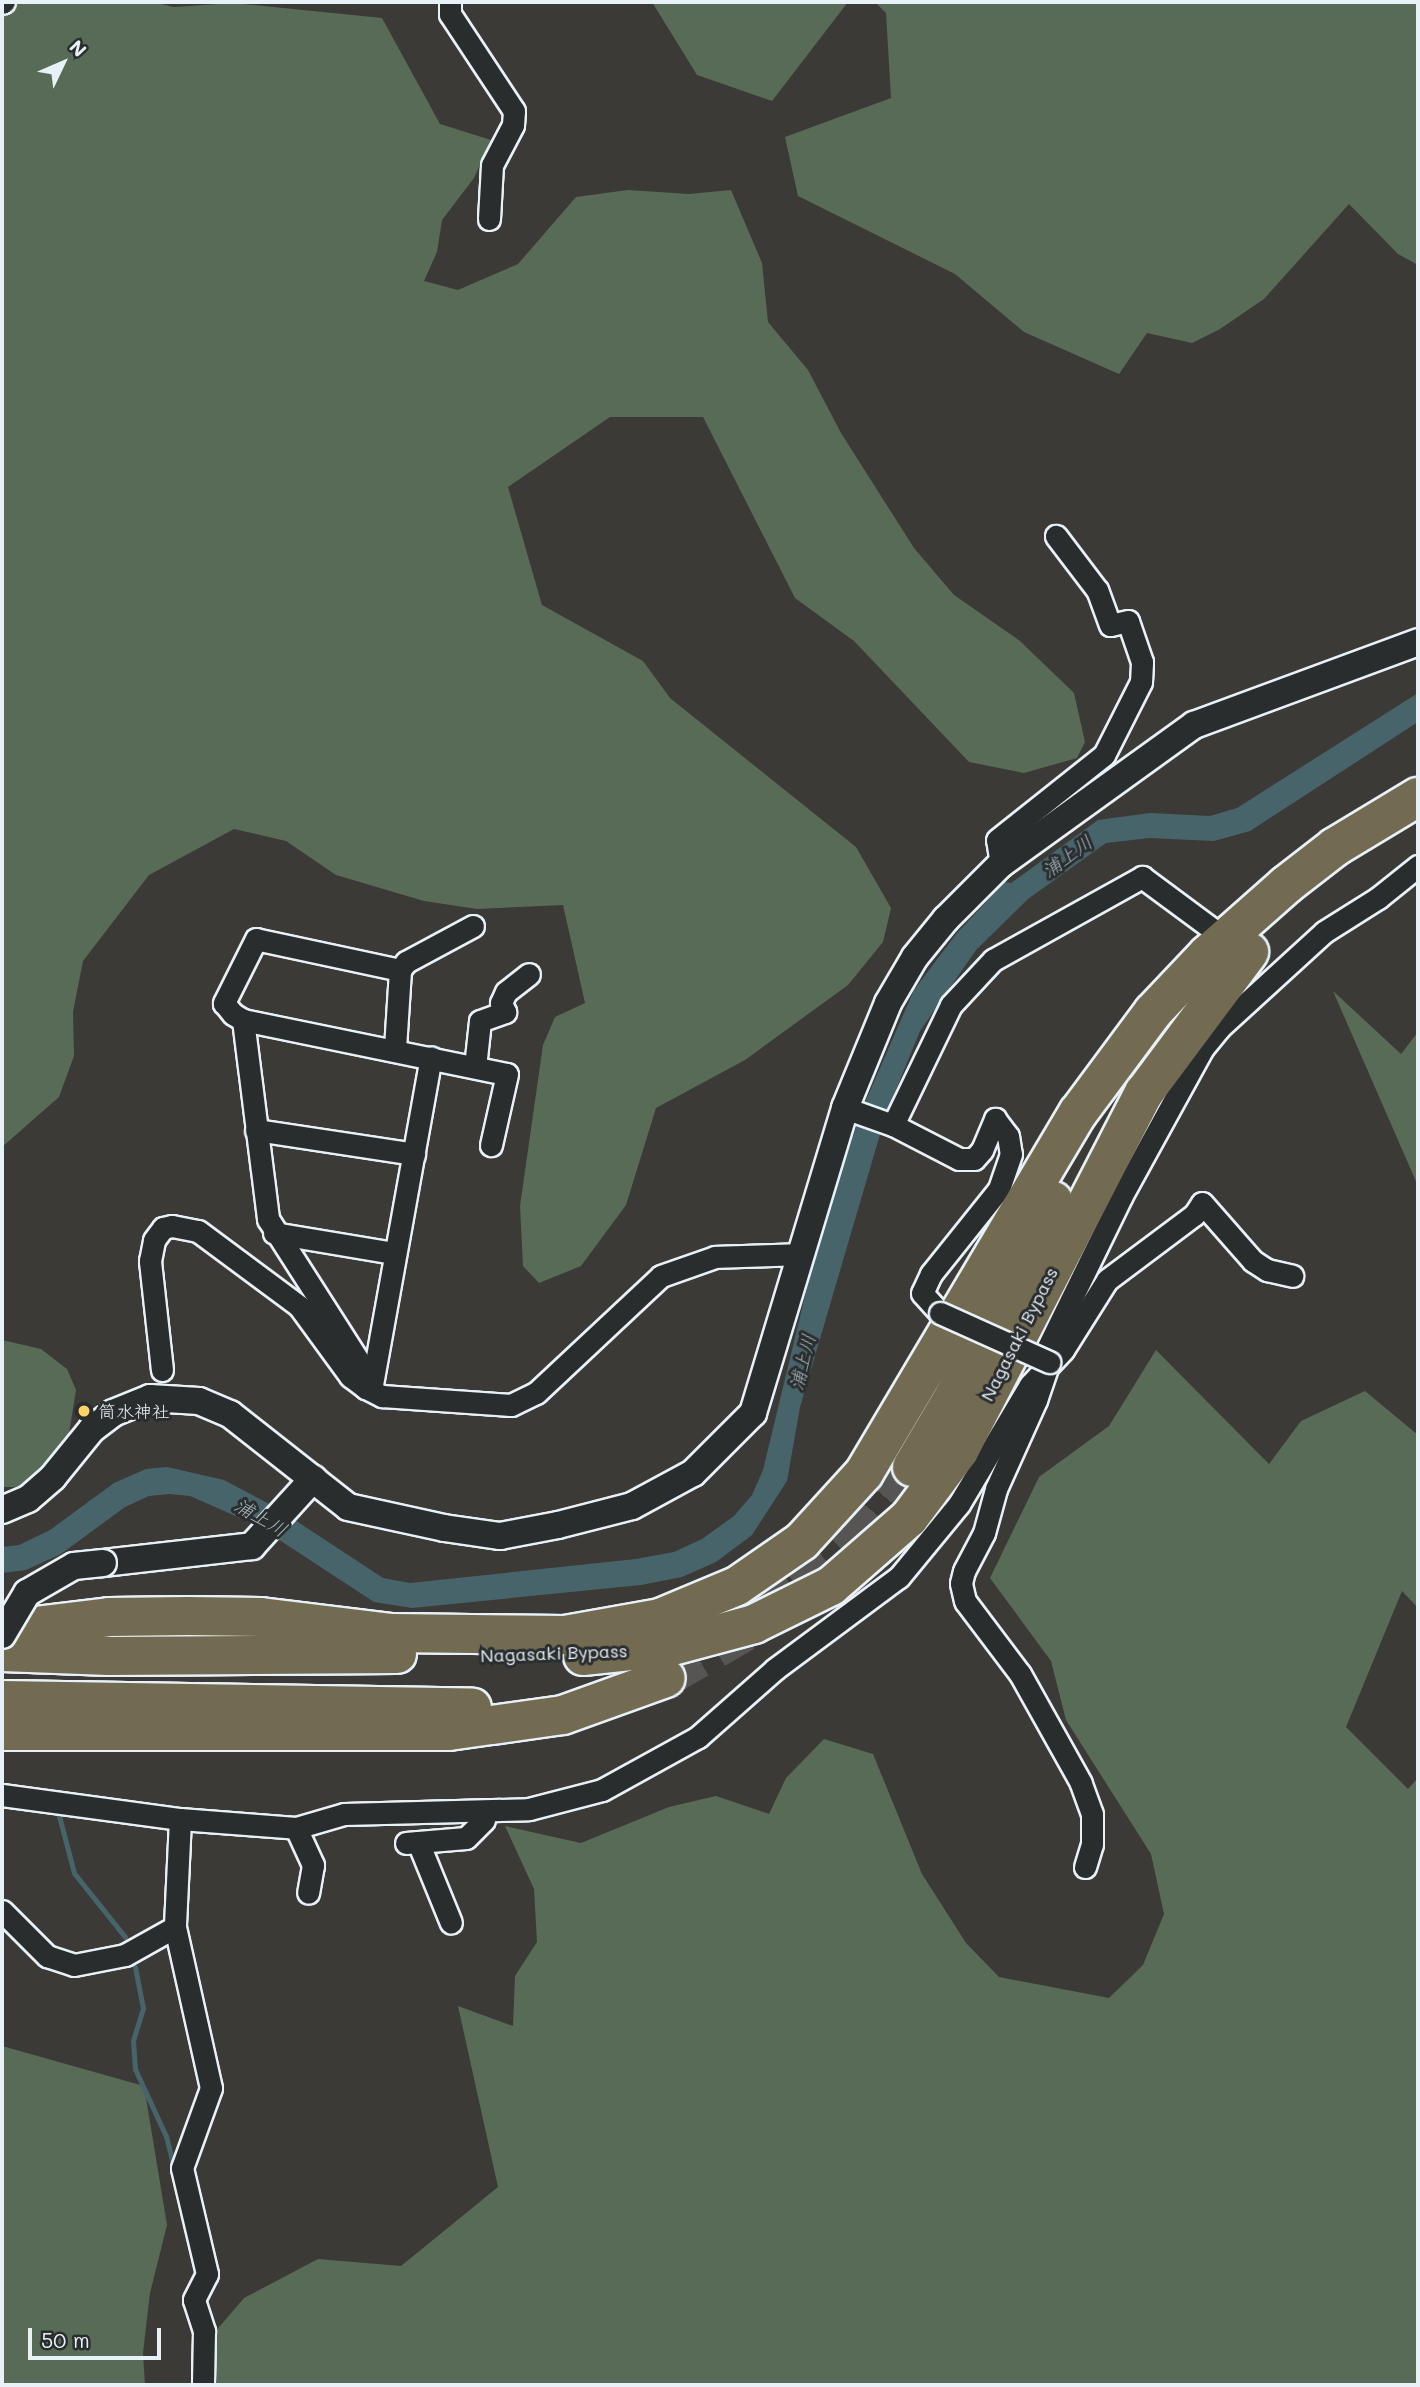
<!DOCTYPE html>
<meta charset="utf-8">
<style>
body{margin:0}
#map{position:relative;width:1420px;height:2387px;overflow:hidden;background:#3c3a37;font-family:Mali,"Klee One",sans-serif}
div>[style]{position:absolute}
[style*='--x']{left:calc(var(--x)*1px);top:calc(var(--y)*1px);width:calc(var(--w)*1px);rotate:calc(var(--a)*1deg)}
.green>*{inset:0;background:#576b56}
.water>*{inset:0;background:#47646b}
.stream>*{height:5px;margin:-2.5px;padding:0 2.5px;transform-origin:2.5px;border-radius:2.5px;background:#47646b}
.motorway-tunnel>*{height:38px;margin-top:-19px;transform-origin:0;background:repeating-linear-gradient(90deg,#565554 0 38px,transparent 0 57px)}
.roads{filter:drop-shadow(2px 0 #e8f1f8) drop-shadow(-2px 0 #e8f1f8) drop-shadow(0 2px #e8f1f8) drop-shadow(0 -2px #e8f1f8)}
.minor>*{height:21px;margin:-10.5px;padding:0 10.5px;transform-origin:10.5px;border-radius:10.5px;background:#2a2d2e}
.tertiary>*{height:26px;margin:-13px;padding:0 13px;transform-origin:13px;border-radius:13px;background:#2a2d2e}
.motorway>*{height:38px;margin:-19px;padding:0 19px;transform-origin:19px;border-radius:19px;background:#726b52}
.bridges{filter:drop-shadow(2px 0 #e8f1f8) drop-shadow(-2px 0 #e8f1f8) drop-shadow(0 2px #e8f1f8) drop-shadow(0 -2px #e8f1f8)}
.minor-bridge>*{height:21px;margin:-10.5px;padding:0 10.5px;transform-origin:10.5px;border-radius:10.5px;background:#2a2d2e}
.tertiary-bridge>*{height:26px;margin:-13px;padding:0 13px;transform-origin:13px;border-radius:13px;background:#2a2d2e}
.dots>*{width:19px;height:19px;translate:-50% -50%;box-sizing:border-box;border:4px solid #2a2d2e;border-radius:50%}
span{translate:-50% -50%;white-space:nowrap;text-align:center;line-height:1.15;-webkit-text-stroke:6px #2a2d2e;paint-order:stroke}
.street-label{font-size:18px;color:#e8f1f8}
.poi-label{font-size:18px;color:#e8f1f8}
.left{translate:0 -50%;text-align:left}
.water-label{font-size:19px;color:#a8b9c0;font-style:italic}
.frame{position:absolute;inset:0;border:4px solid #e8f1f8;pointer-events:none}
.north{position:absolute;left:28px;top:28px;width:70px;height:70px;-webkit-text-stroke:5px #2a2d2e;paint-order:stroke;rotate:46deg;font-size:19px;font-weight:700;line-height:28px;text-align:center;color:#e8f1f8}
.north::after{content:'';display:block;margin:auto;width:24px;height:32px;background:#e8f1f8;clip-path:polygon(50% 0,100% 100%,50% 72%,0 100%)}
.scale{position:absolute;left:28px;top:2328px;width:133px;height:32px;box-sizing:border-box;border:4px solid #e8f1f8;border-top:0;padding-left:9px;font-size:21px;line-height:24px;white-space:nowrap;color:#e8f1f8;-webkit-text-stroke:5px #2a2d2e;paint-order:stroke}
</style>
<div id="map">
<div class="green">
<i style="clip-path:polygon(2px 2px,153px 2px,174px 7px,233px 3px,382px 18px,440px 124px,491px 140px,474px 178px,442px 220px,437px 252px,424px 281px,458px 290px,518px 264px,576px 197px,628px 190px,689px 194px,731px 190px,762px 263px,768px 322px,808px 370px,841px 433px,914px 548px,954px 595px,1020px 641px,1074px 693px,1085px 742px,1077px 758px,1024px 773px,969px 762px,854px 641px,795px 598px,703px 417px,610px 417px,508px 487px,542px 605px,643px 661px,670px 698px,856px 847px,891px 908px,883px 942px,848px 985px,745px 1060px,656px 1108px,626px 1205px,581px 1266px,539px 1283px,523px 1266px,520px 1206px,543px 1045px,555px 1017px,585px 1003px,563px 905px,477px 909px,424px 901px,336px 875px,286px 841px,234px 829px,149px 875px,83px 961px,73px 1012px,74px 1056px,59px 1097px,2px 1147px)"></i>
<i style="clip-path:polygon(652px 2px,848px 2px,772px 101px,697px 75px)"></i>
<i style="clip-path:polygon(875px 2px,1418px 2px,1418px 265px,1398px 254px,1349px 204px,1264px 299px,1220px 329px,1192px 343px,1147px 333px,1119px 374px,1024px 332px,955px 274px,798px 196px,785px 137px,891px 98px,886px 13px)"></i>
<i style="clip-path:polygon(1333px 991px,1401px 1054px,1418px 1032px,1418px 1186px)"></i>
<i style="clip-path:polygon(2px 1340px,41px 1349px,67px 1369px,76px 1390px,67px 1446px,39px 1481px,15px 1487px,2px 1487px)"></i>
<i style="clip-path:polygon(1156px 1350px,1269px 1464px,1301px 1421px,1365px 1391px,1418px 1435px,1418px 1608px,1402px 1591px,1346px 1727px,1408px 1789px,1418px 1778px,1418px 2385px,213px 2385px,214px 2333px,244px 2298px,318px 2259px,401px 2266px,498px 2187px,458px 2006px,513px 2026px,515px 1976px,537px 1942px,534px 1889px,505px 1826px,581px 1843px,669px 1807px,716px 1796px,769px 1814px,786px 1778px,824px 1739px,873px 1754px,922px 1874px,966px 1943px,999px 1977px,1109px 1998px,1143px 1965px,1164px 1914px,1151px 1854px,1066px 1720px,1051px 1661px,990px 1578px,1039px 1477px,1109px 1426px)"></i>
<i style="clip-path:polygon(2px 2046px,144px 2086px,167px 2225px,150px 2293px,143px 2353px,145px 2385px,2px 2385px)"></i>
</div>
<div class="water">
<i style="clip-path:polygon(1418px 693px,1418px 722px,1250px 831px,1214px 841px,1149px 838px,1106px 843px,1028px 899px,976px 950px,920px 1031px,886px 1114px,800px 1407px,787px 1481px,752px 1535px,716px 1562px,682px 1577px,641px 1585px,412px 1608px,374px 1602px,258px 1526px,190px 1496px,169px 1494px,149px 1496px,125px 1507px,61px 1554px,26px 1570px,2px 1573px,2px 1547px,19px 1545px,50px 1530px,114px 1483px,146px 1469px,167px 1467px,224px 1480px,275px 1507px,383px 1578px,410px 1583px,636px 1559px,674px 1552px,702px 1539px,734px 1516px,752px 1495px,763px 1470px,821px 1230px,863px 1107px,914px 990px,957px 933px,1005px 882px,1011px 883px,1098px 820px,1150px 813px,1210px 816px,1237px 808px)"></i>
</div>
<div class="stream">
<i style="--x:58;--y:1812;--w:63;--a:75.3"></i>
<i style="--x:74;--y:1873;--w:82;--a:51.4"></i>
<i style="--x:135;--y:1967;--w:42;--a:79"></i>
<i style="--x:143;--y:2008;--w:34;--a:107"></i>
<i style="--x:133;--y:2041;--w:28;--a:86"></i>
<i style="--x:135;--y:2069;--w:74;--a:65.2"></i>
<i style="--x:166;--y:2136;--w:32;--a:76"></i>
<i style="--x:182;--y:2215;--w:60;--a:76.4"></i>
</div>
<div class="motorway-tunnel">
<i style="--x:801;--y:1589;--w:68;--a:-43.8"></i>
<i style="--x:850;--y:1542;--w:97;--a:-50.4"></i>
<i style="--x:626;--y:1671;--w:90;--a:-26.3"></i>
<i style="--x:707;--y:1631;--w:105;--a:-35.7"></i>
<i style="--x:666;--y:1678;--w:91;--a:-30.2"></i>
</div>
<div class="roads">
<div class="minor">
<i style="--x:450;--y:2;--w:12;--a:90"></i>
<i style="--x:450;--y:14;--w:116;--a:56.6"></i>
<i style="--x:514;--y:111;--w:14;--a:94"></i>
<i style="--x:513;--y:125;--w:45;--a:117.7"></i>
<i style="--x:492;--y:165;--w:54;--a:93.2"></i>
<i style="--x:2;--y:3;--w:2;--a:-27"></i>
<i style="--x:1001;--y:864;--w:24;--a:-99"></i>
<i style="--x:997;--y:840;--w:137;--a:-38.5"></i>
<i style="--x:1104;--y:755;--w:82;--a:-63.1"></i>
<i style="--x:1141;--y:682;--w:20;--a:-87"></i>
<i style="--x:1142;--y:662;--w:43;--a:-108.9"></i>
<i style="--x:1128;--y:621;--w:18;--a:167"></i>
<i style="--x:1110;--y:625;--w:37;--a:-110"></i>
<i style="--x:1097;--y:590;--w:68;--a:-127.2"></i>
<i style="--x:400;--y:970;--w:10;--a:-53"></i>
<i style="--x:406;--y:962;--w:76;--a:-28.2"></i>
<i style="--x:243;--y:1020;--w:201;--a:82.8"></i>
<i style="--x:268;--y:1219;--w:171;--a:57.4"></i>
<i style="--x:360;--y:1363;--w:26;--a:77"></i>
<i style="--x:366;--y:1388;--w:18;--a:27"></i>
<i style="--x:382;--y:1396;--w:129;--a:4"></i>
<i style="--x:511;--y:1405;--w:28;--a:-26"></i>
<i style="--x:536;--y:1393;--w:171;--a:-43.1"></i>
<i style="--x:661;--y:1276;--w:57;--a:-19.4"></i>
<i style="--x:715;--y:1257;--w:86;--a:-2"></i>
<i style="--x:395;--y:1048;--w:78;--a:-86.3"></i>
<i style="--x:400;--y:970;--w:147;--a:-167.9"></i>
<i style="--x:256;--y:939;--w:72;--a:116.6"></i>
<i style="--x:224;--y:1003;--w:14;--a:51"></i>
<i style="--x:233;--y:1014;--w:12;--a:31"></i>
<i style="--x:243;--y:1020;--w:269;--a:11.6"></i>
<i style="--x:507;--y:1074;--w:73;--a:102.7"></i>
<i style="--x:475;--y:1067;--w:46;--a:-83.8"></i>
<i style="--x:480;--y:1021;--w:27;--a:-20"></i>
<i style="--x:505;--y:1012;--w:10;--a:-114"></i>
<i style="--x:501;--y:1003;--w:12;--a:-66"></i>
<i style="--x:506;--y:992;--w:29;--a:-38"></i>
<i style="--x:845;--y:1108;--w:51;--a:19.5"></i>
<i style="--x:893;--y:1125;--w:74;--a:27.3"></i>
<i style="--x:959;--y:1159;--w:15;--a:0"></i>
<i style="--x:974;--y:1159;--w:12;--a:-48"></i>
<i style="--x:982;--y:1150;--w:34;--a:-67"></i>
<i style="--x:995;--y:1119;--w:21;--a:53"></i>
<i style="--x:1008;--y:1136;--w:18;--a:81"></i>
<i style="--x:1011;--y:1154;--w:37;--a:109"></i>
<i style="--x:999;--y:1189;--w:109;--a:128.7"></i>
<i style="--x:931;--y:1274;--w:21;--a:115"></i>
<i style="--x:922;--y:1293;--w:27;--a:48"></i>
<i style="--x:893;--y:1125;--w:133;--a:-64.2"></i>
<i style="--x:951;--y:1005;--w:62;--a:-47"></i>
<i style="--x:993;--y:960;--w:171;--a:-29.1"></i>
<i style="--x:1142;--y:877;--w:91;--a:36.5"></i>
<i style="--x:256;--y:1130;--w:160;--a:8.6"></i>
<i style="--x:274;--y:1233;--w:122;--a:9.5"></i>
<i style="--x:162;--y:1370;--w:110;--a:-96.3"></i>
<i style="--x:150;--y:1261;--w:21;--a:-79"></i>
<i style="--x:154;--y:1240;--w:15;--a:-53"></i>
<i style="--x:163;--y:1228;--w:9;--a:-13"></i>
<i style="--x:172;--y:1226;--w:26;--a:11"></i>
<i style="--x:198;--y:1231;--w:126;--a:36.6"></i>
<i style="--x:299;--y:1306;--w:87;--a:53.9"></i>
<i style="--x:350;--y:1376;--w:20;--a:37"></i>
<i style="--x:371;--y:1390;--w:338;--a:-79.8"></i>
<i style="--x:2;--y:1795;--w:180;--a:7.7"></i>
<i style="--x:180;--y:1819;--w:116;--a:4.4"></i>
<i style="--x:296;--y:1828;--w:50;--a:-16.3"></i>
<i style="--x:344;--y:1814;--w:185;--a:-1.5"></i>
<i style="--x:529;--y:1809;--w:75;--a:-14.6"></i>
<i style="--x:602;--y:1790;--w:110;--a:-28.9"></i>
<i style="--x:698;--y:1737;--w:103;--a:-41.4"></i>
<i style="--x:775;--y:1669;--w:154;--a:-36.6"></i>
<i style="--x:899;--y:1577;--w:94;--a:-50.6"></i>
<i style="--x:959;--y:1504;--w:139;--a:-59.2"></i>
<i style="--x:1030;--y:1385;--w:48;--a:-46.7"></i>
<i style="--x:1063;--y:1350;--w:83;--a:-57.8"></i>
<i style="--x:1107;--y:1280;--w:109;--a:-36.8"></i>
<i style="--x:1194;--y:1215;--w:14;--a:-56"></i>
<i style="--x:1202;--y:1203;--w:77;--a:48.7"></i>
<i style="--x:1253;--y:1261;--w:17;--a:33"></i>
<i style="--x:1267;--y:1270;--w:26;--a:13"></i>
<i style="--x:180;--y:1819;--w:108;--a:92.7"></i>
<i style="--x:175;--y:1927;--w:165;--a:77.4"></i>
<i style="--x:211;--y:2088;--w:85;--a:109.9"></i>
<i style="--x:182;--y:2168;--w:109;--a:76.7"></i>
<i style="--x:207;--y:2274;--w:29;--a:117"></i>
<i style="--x:194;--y:2300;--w:33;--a:72"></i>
<i style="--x:204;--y:2331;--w:54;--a:91.1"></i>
<i style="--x:296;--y:1828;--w:41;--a:65.3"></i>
<i style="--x:313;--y:1865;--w:28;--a:100"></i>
<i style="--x:418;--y:1842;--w:87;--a:67.8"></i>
<i style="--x:406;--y:1843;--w:60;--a:-4.8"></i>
<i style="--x:466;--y:1838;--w:25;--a:-45"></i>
<i style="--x:484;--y:1820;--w:9;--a:-103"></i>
<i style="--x:1085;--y:1867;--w:24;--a:-73"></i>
<i style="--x:1092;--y:1844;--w:30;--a:-90"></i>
<i style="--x:1092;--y:1814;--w:33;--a:-110"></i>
<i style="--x:1081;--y:1783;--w:125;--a:-119.2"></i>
<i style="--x:1020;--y:1674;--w:91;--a:-127"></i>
<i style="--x:965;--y:1601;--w:18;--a:-103"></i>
<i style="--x:961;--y:1583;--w:12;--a:-76"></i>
<i style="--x:964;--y:1571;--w:43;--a:-62.2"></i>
<i style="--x:984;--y:1533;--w:46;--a:-74.7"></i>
<i style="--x:996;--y:1489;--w:98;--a:-65.8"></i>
<i style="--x:1036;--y:1400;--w:40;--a:-71.1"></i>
<i style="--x:1049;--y:1362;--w:15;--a:-94"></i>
<i style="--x:1048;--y:1347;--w:167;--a:-64"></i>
<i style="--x:1121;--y:1197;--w:170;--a:-61.2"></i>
<i style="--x:1203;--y:1048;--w:26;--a:-51"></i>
<i style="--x:1219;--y:1028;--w:142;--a:-42.4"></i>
<i style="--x:1324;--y:932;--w:64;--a:-32.2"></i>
<i style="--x:1378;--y:898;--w:51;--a:-38.7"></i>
<i style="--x:2;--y:1911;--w:64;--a:45"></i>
<i style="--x:47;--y:1956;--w:28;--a:18"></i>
<i style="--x:74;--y:1965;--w:52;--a:-11.1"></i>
<i style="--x:125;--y:1955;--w:57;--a:-29.2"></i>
</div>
<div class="tertiary">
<i style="--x:2;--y:1510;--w:28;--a:-23"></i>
<i style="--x:28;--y:1499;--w:33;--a:-41"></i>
<i style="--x:53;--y:1477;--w:62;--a:-50.9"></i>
<i style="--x:92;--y:1429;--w:26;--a:-37"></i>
<i style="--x:113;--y:1413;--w:40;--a:-22"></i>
<i style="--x:150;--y:1398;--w:49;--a:3.5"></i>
<i style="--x:199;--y:1401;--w:34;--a:23"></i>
<i style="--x:230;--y:1414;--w:150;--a:38.2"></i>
<i style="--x:348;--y:1507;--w:98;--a:12.3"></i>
<i style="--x:444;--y:1528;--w:57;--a:8.1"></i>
<i style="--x:500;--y:1536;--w:59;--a:-10.7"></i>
<i style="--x:558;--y:1525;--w:76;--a:-14.4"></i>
<i style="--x:632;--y:1506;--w:69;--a:-28.4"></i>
<i style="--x:693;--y:1473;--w:85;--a:-45"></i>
<i style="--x:753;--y:1413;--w:319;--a:-73.2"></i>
<i style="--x:845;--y:1108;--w:113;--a:-67.7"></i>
<i style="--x:888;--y:1003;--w:53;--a:-59.6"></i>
<i style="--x:915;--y:957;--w:49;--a:-50.8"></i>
<i style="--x:946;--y:919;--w:78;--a:-45"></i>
<i style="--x:1001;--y:864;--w:238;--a:-35.8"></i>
<i style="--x:1194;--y:725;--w:239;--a:-20.3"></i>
<i style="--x:103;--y:1563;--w:150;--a:-6.5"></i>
<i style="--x:252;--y:1546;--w:91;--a:-47.7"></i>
</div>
<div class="motorway">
<i style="--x:912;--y:1467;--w:82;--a:-59.4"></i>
<i style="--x:954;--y:1396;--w:219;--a:-63.1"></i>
<i style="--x:2;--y:1630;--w:108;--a:-6.9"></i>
<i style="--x:109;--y:1617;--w:79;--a:-0.7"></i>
<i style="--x:188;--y:1616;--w:73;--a:0.8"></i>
<i style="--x:261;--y:1617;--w:132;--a:7"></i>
<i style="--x:392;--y:1633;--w:173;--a:0.7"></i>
<i style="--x:565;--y:1635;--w:97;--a:-10.1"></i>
<i style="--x:660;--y:1618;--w:83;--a:-22.6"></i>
<i style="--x:737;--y:1586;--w:79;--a:-34.7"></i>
<i style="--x:802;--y:1541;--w:92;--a:-47.6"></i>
<i style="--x:864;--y:1473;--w:419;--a:-59.3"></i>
<i style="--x:1078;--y:1113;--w:126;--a:-53.4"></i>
<i style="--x:1153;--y:1012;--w:79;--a:-46.5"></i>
<i style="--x:1207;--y:955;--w:106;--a:-41.5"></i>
<i style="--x:1286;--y:885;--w:62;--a:-37.8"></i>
<i style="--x:1335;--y:847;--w:97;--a:-31.1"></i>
<i style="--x:2;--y:1652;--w:107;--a:2.1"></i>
<i style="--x:109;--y:1656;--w:288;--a:-0.4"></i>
<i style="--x:583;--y:1656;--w:86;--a:-6"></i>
<i style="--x:669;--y:1647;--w:88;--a:-15.1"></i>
<i style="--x:754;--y:1624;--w:86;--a:-26.3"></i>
<i style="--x:831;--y:1586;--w:103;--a:-41.1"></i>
<i style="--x:909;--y:1518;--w:84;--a:-53.3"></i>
<i style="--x:959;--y:1451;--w:403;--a:-62.7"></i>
<i style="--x:1144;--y:1093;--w:176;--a:-53.3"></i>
<i style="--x:2;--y:1700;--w:470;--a:0.9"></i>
<i style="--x:2;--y:1731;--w:447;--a:0"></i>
<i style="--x:449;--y:1731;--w:115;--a:-8"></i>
<i style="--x:563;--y:1715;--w:109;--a:-19.8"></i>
</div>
</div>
<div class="bridges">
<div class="minor-bridge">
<i style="--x:940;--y:1313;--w:120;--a:24.2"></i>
</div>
<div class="tertiary-bridge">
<i style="--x:2;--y:1635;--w:49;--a:-59.2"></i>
<i style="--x:27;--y:1593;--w:54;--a:-29.9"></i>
<i style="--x:74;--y:1566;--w:29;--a:-6"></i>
</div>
</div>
<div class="dots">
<i style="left:84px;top:1411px;background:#ffd166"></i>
</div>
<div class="street-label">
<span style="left:1019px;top:1334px;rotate:-63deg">Nagasaki Bypass</span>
<span style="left:554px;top:1653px;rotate:-2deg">Nagasaki Bypass</span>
</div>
<div class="poi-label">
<span class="left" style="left:98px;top:1411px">筒水神社</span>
</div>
<div class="water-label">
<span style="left:1067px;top:856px;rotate:-36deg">浦上川</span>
<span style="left:802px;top:1362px;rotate:-76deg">浦上川</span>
<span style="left:261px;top:1517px;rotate:30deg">浦上川</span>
</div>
<div class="frame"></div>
<div class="north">N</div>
<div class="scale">50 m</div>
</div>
